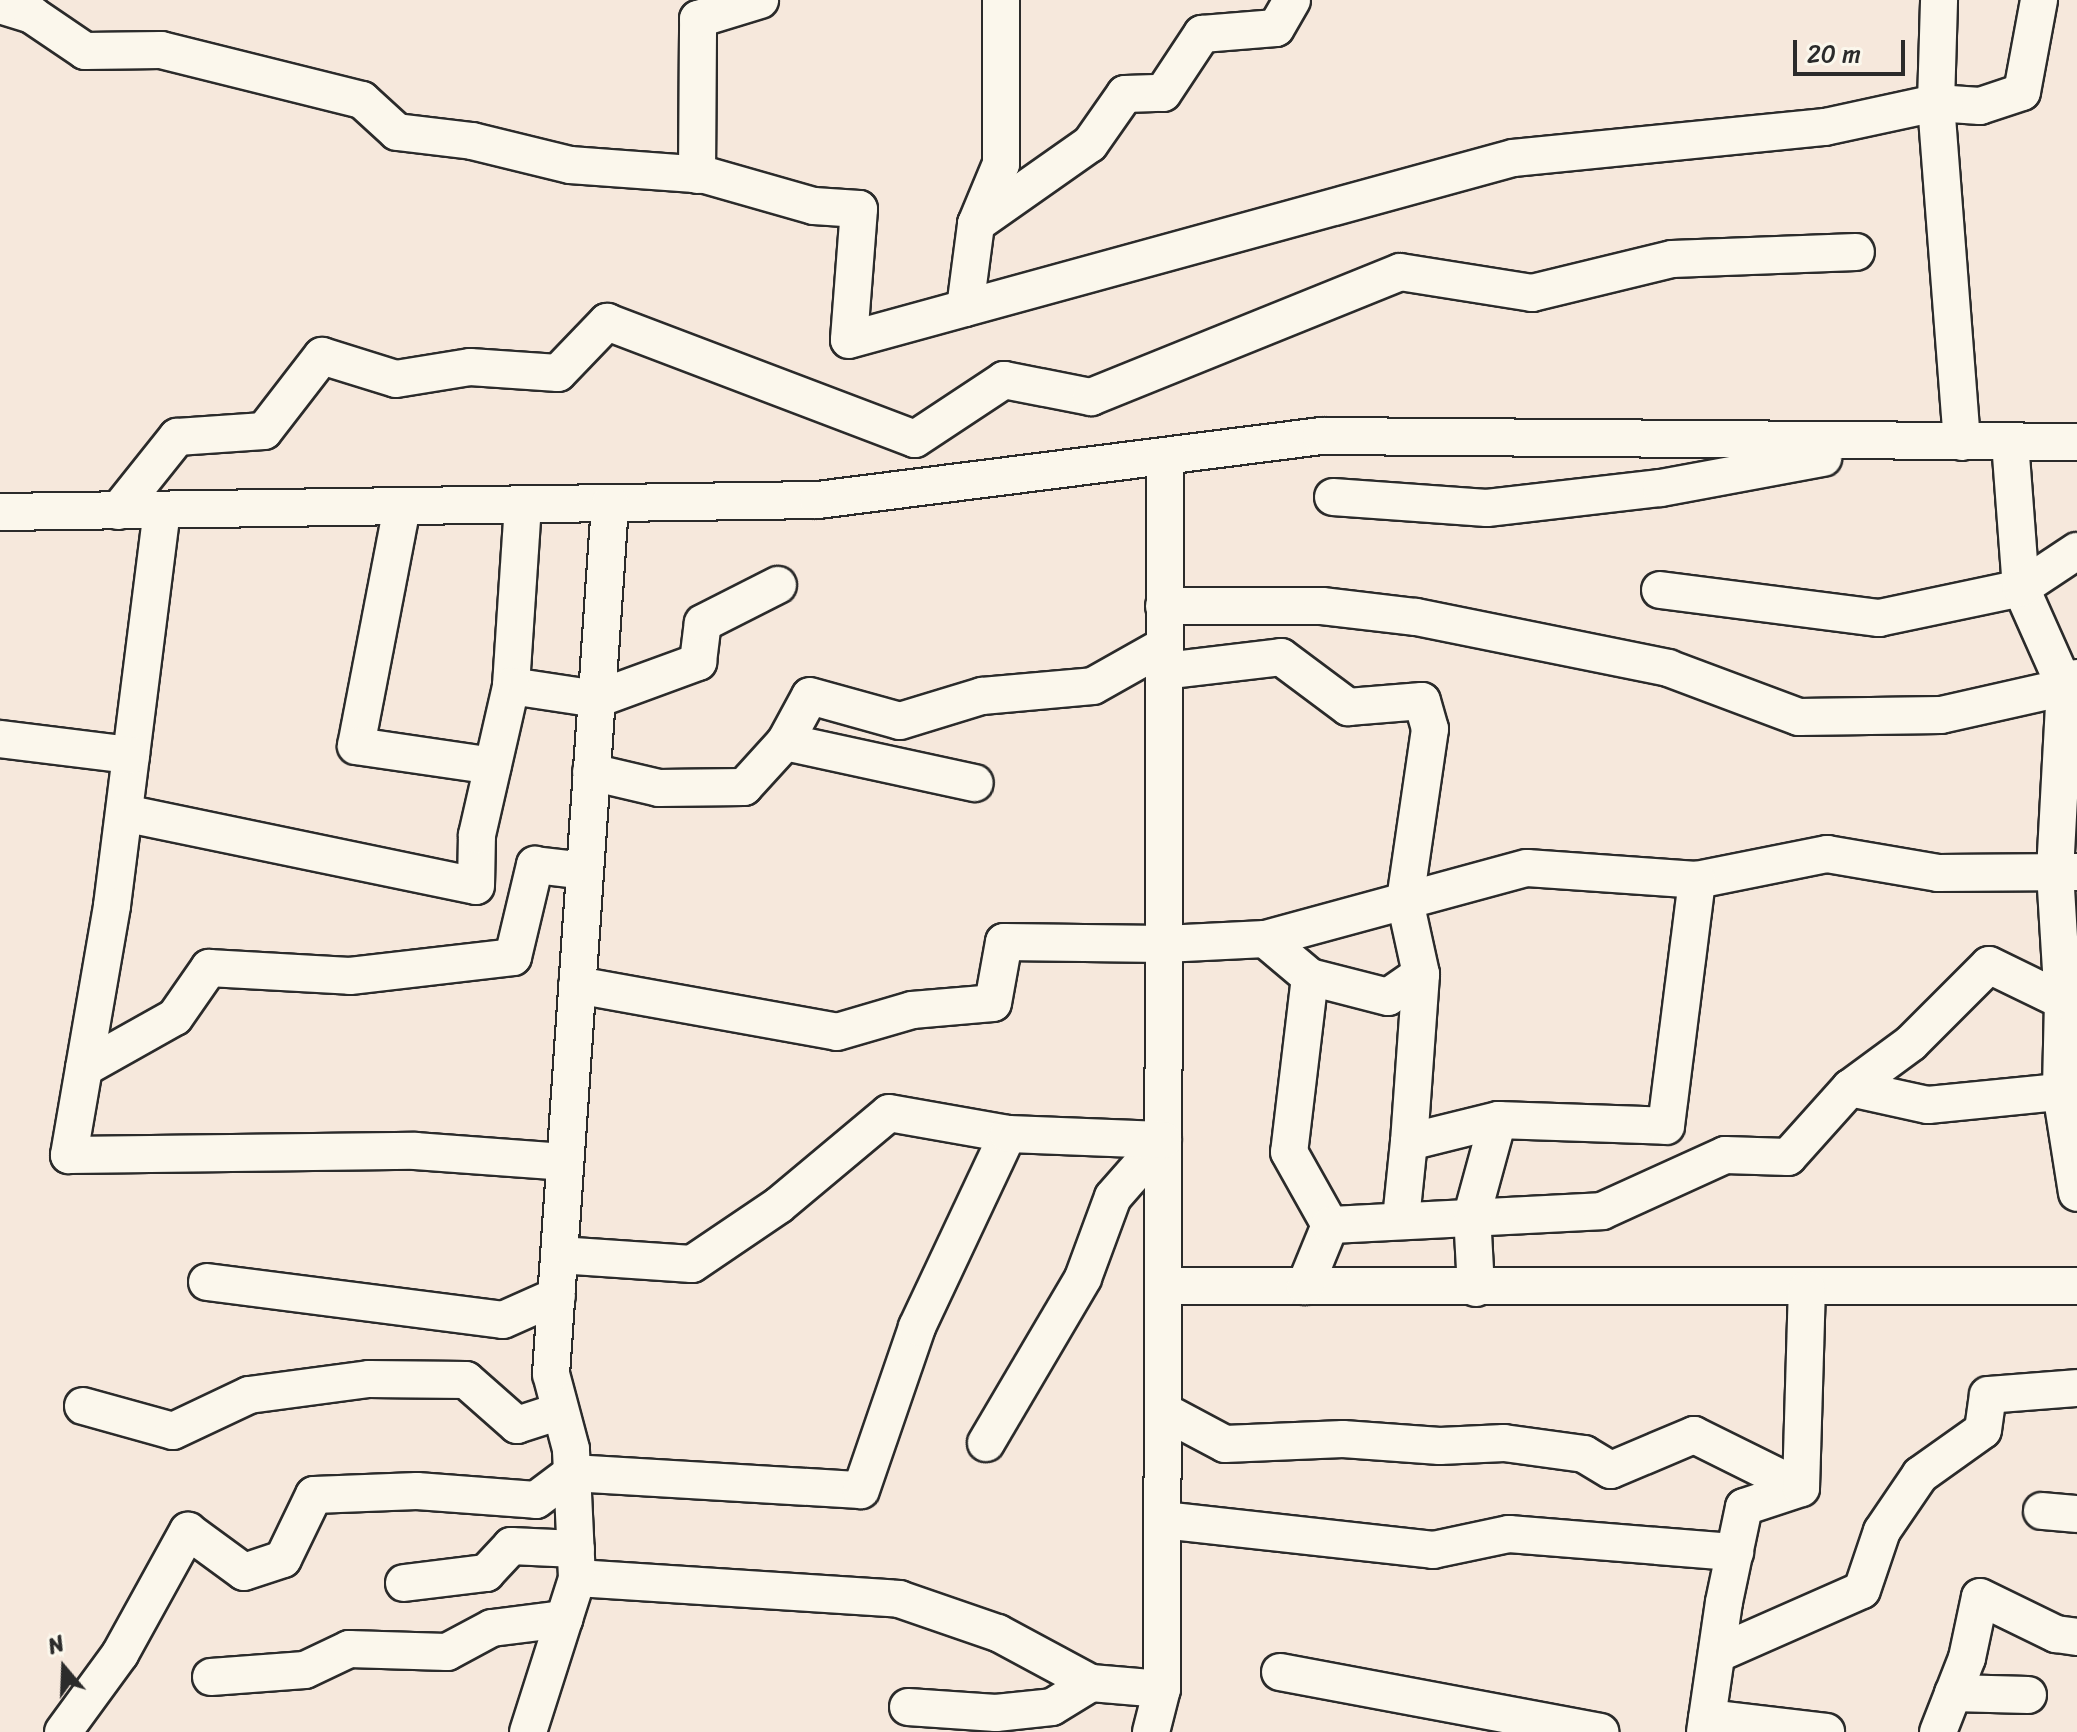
<!DOCTYPE html>
<style>
body{margin:0}
#map{position:relative;width:2077px;height:1732px;overflow:hidden;background:#f6e8dc;font-family:Sriracha,sans-serif}
div>[style]{position:absolute}
[style*='--x']{left:calc(var(--x)*1px);top:calc(var(--y)*1px);width:calc(var(--w)*1px);rotate:calc(var(--a)*1deg)}
.roads{filter:drop-shadow(2px 0 #2b2b2b) drop-shadow(-2px 0 #2b2b2b) drop-shadow(0 2px #2b2b2b) drop-shadow(0 -2px #2b2b2b)}
.street>*{height:36px;margin:-18px;padding:0 18px;transform-origin:18px;border-radius:18px;background:#fbf7ec}
span{translate:-50% -50%;white-space:nowrap;text-align:center;line-height:1.15;-webkit-text-stroke:8px #fbf7ec;paint-order:stroke}
.north{position:absolute;left:24px;top:1628px;width:80px;height:80px;-webkit-text-stroke:6px #fbf7ec;paint-order:stroke;rotate:341deg;font-size:22px;font-weight:700;line-height:32px;text-align:center;color:#2b2b2b}
.north::after{content:'';display:block;margin:auto;width:28px;height:36px;background:#2b2b2b;clip-path:polygon(50% 0,100% 100%,50% 72%,0 100%)}
.scale{position:absolute;left:1793px;top:40px;width:112px;height:36px;box-sizing:border-box;border:4px solid #2b2b2b;border-top:0;padding-left:10px;font-size:24px;line-height:28px;white-space:nowrap;color:#2b2b2b;-webkit-text-stroke:6px #fbf7ec;paint-order:stroke}
</style>
<div id="map">
<div class="roads">
<div class="street">
<i style="--x:0;--y:5;--w:34;--a:17"></i>
<i style="--x:32;--y:15;--w:64;--a:34.2"></i>
<i style="--x:85;--y:51;--w:76;--a:-0.8"></i>
<i style="--x:161;--y:50;--w:207;--a:14"></i>
<i style="--x:362;--y:100;--w:47;--a:42.4"></i>
<i style="--x:397;--y:132;--w:76;--a:6.8"></i>
<i style="--x:472;--y:141;--w:101;--a:13.8"></i>
<i style="--x:570;--y:165;--w:135;--a:4.2"></i>
<i style="--x:705;--y:175;--w:113;--a:15.9"></i>
<i style="--x:814;--y:206;--w:45;--a:3.8"></i>
<i style="--x:859;--y:209;--w:131;--a:94.4"></i>
<i style="--x:849;--y:340;--w:688;--a:-15.33"></i>
<i style="--x:1513;--y:158;--w:314;--a:-5.7"></i>
<i style="--x:1825;--y:127;--w:114;--a:-12.2"></i>
<i style="--x:1936;--y:103;--w:103;--a:-88.3"></i>
<i style="--x:697;--y:175;--w:156;--a:-89.6"></i>
<i style="--x:698;--y:19;--w:65;--a:-17"></i>
<i style="--x:976;--y:224;--w:139;--a:-35.1"></i>
<i style="--x:1090;--y:144;--w:61;--a:-55"></i>
<i style="--x:1125;--y:94;--w:38;--a:-2"></i>
<i style="--x:1163;--y:93;--w:71;--a:-56.5"></i>
<i style="--x:1202;--y:34;--w:74;--a:-4.6"></i>
<i style="--x:1276;--y:28;--w:32;--a:-60"></i>
<i style="--x:965;--y:308;--w:85;--a:-82.5"></i>
<i style="--x:976;--y:224;--w:65;--a:-67.4"></i>
<i style="--x:1001;--y:164;--w:164;--a:-90"></i>
<i style="--x:1962;--y:442;--w:340;--a:-94.4"></i>
<i style="--x:1936;--y:103;--w:44;--a:3.9"></i>
<i style="--x:1980;--y:106;--w:44;--a:-18.4"></i>
<i style="--x:2022;--y:92;--w:94;--a:-79.5"></i>
<i style="--x:2010;--y:442;--w:146;--a:85.7"></i>
<i style="--x:2021;--y:588;--w:108;--a:66"></i>
<i style="--x:2065;--y:687;--w:185;--a:93.1"></i>
<i style="--x:2055;--y:872;--w:129;--a:86.5"></i>
<i style="--x:2063;--y:1001;--w:91;--a:91.3"></i>
<i style="--x:2061;--y:1092;--w:102;--a:81"></i>
<i style="--x:1333;--y:497;--w:154;--a:4.1"></i>
<i style="--x:1487;--y:508;--w:175;--a:-6.6"></i>
<i style="--x:1661;--y:488;--w:165;--a:-10.5"></i>
<i style="--x:523;--y:505;--w:181;--a:93.8"></i>
<i style="--x:511;--y:686;--w:87;--a:8.6"></i>
<i style="--x:597;--y:699;--w:108;--a:-20.1"></i>
<i style="--x:698;--y:662;--w:39;--a:-83"></i>
<i style="--x:703;--y:623;--w:84;--a:-26.9"></i>
<i style="--x:402;--y:507;--w:243;--a:100.9"></i>
<i style="--x:356;--y:746;--w:138;--a:8.3"></i>
<i style="--x:162;--y:510;--w:399;--a:97.2"></i>
<i style="--x:112;--y:906;--w:253;--a:99.8"></i>
<i style="--x:69;--y:1155;--w:346;--a:-0.7"></i>
<i style="--x:415;--y:1151;--w:150;--a:4.2"></i>
<i style="--x:118;--y:511;--w:95;--a:-51.4"></i>
<i style="--x:177;--y:437;--w:87;--a:-3.9"></i>
<i style="--x:264;--y:431;--w:95;--a:-52.3"></i>
<i style="--x:322;--y:356;--w:77;--a:17.3"></i>
<i style="--x:396;--y:379;--w:75;--a:-9.2"></i>
<i style="--x:470;--y:367;--w:88;--a:3.9"></i>
<i style="--x:558;--y:373;--w:71;--a:-46.1"></i>
<i style="--x:607;--y:322;--w:329;--a:20.8"></i>
<i style="--x:915;--y:439;--w:107;--a:-33.5"></i>
<i style="--x:1004;--y:380;--w:89;--a:11.1"></i>
<i style="--x:1091;--y:397;--w:333;--a:-22"></i>
<i style="--x:1400;--y:272;--w:134;--a:9"></i>
<i style="--x:1532;--y:293;--w:144;--a:-13.7"></i>
<i style="--x:1672;--y:259;--w:184;--a:-2.2"></i>
<i style="--x:0;--y:512;--w:818;--a:-0.84"></i>
<i style="--x:818;--y:500;--w:507;--a:-7.25"></i>
<i style="--x:1321;--y:436;--w:756;--a:0.45"></i>
<i style="--x:1660;--y:590;--w:221;--a:7.3"></i>
<i style="--x:1879;--y:618;--w:145;--a:-11.9"></i>
<i style="--x:2021;--y:588;--w:67;--a:-33.5"></i>
<i style="--x:1164;--y:606;--w:158;--a:0"></i>
<i style="--x:1322;--y:606;--w:95;--a:6.7"></i>
<i style="--x:1416;--y:617;--w:257;--a:11.4"></i>
<i style="--x:1668;--y:668;--w:140;--a:20.5"></i>
<i style="--x:1799;--y:717;--w:142;--a:-0.8"></i>
<i style="--x:1941;--y:715;--w:127;--a:-12.7"></i>
<i style="--x:2065;--y:687;--w:15;--a:-37"></i>
<i style="--x:1164;--y:671;--w:118;--a:-6.8"></i>
<i style="--x:1281;--y:657;--w:84;--a:36.7"></i>
<i style="--x:1348;--y:707;--w:74;--a:-4.6"></i>
<i style="--x:1422;--y:701;--w:29;--a:74"></i>
<i style="--x:1430;--y:729;--w:174;--a:98.3"></i>
<i style="--x:1405;--y:901;--w:75;--a:77.6"></i>
<i style="--x:1421;--y:974;--w:40;--a:145.1"></i>
<i style="--x:1388;--y:997;--w:81;--a:-165.6"></i>
<i style="--x:1310;--y:977;--w:59;--a:-139.8"></i>
<i style="--x:0;--y:739;--w:132;--a:7"></i>
<i style="--x:785;--y:742;--w:194;--a:12.2"></i>
<i style="--x:591;--y:772;--w:70;--a:13.2"></i>
<i style="--x:659;--y:788;--w:85;--a:-0.7"></i>
<i style="--x:744;--y:787;--w:61;--a:-47.7"></i>
<i style="--x:785;--y:742;--w:52;--a:-61.5"></i>
<i style="--x:810;--y:696;--w:93;--a:15.5"></i>
<i style="--x:900;--y:721;--w:86;--a:-17"></i>
<i style="--x:982;--y:696;--w:111;--a:-5.1"></i>
<i style="--x:1093;--y:686;--w:81;--a:-29.4"></i>
<i style="--x:124;--y:813;--w:359;--a:11.7"></i>
<i style="--x:476;--y:886;--w:51;--a:-88.9"></i>
<i style="--x:477;--y:835;--w:153;--a:-77.1"></i>
<i style="--x:1310;--y:977;--w:176;--a:96.8"></i>
<i style="--x:1289;--y:1152;--w:84;--a:60.7"></i>
<i style="--x:577;--y:985;--w:264;--a:10.2"></i>
<i style="--x:837;--y:1032;--w:78;--a:-16.3"></i>
<i style="--x:912;--y:1010;--w:81;--a:-4.9"></i>
<i style="--x:993;--y:1003;--w:62;--a:-79.8"></i>
<i style="--x:1004;--y:942;--w:160;--a:0.7"></i>
<i style="--x:1164;--y:944;--w:101;--a:-2.8"></i>
<i style="--x:1265;--y:939;--w:271;--a:-15.2"></i>
<i style="--x:1527;--y:868;--w:170;--a:4"></i>
<i style="--x:1697;--y:880;--w:133;--a:-11.3"></i>
<i style="--x:1827;--y:854;--w:113;--a:9.7"></i>
<i style="--x:1938;--y:873;--w:139;--a:-0.4"></i>
<i style="--x:84;--y:1068;--w:104;--a:-29.3"></i>
<i style="--x:175;--y:1017;--w:60;--a:-55.2"></i>
<i style="--x:209;--y:968;--w:141;--a:3.2"></i>
<i style="--x:350;--y:976;--w:164;--a:-6.6"></i>
<i style="--x:513;--y:957;--w:95;--a:-76.6"></i>
<i style="--x:535;--y:865;--w:50;--a:6.8"></i>
<i style="--x:1850;--y:1088;--w:80;--a:12.3"></i>
<i style="--x:1928;--y:1105;--w:150;--a:-5.7"></i>
<i style="--x:1409;--y:1142;--w:168;--a:-85.9"></i>
<i style="--x:1401;--y:1219;--w:77;--a:-84.1"></i>
<i style="--x:1409;--y:1142;--w:92;--a:-13.9"></i>
<i style="--x:1498;--y:1120;--w:168;--a:2"></i>
<i style="--x:1666;--y:1126;--w:248;--a:-82.8"></i>
<i style="--x:559;--y:1255;--w:133;--a:3.9"></i>
<i style="--x:692;--y:1264;--w:105;--a:-34.1"></i>
<i style="--x:779;--y:1205;--w:143;--a:-39.9"></i>
<i style="--x:889;--y:1113;--w:121;--a:10"></i>
<i style="--x:207;--y:1282;--w:298;--a:7.3"></i>
<i style="--x:503;--y:1320;--w:59;--a:-24"></i>
<i style="--x:1163;--y:1286;--w:914;--a:0"></i>
<i style="--x:1305;--y:1286;--w:66;--a:-67.7"></i>
<i style="--x:1330;--y:1225;--w:272;--a:-2.9"></i>
<i style="--x:1602;--y:1211;--w:135;--a:-24.5"></i>
<i style="--x:1725;--y:1155;--w:63;--a:1.8"></i>
<i style="--x:1788;--y:1157;--w:93;--a:-48.1"></i>
<i style="--x:1850;--y:1088;--w:76;--a:-36.4"></i>
<i style="--x:1911;--y:1043;--w:110;--a:-45"></i>
<i style="--x:1989;--y:965;--w:82;--a:25.9"></i>
<i style="--x:2063;--y:1001;--w:14;--a:0"></i>
<i style="--x:1476;--y:1288;--w:73;--a:-93.1"></i>
<i style="--x:1472;--y:1215;--w:98;--a:-74.7"></i>
<i style="--x:83;--y:1406;--w:93;--a:15.5"></i>
<i style="--x:173;--y:1431;--w:84;--a:-25.3"></i>
<i style="--x:249;--y:1395;--w:121;--a:-7.6"></i>
<i style="--x:369;--y:1379;--w:97;--a:0.6"></i>
<i style="--x:466;--y:1380;--w:68;--a:41.4"></i>
<i style="--x:517;--y:1425;--w:45;--a:-18"></i>
<i style="--x:1163;--y:1411;--w:70;--a:28"></i>
<i style="--x:1225;--y:1444;--w:118;--a:-2.4"></i>
<i style="--x:1343;--y:1439;--w:97;--a:4.1"></i>
<i style="--x:1440;--y:1446;--w:64;--a:-2.7"></i>
<i style="--x:1504;--y:1443;--w:81;--a:7.8"></i>
<i style="--x:1584;--y:1454;--w:31;--a:31"></i>
<i style="--x:1611;--y:1470;--w:90;--a:-22.9"></i>
<i style="--x:1694;--y:1435;--w:119;--a:26.4"></i>
<i style="--x:986;--y:1443;--w:191;--a:-59.5"></i>
<i style="--x:1083;--y:1278;--w:86;--a:-69.7"></i>
<i style="--x:1113;--y:1197;--w:76;--a:-48.7"></i>
<i style="--x:2042;--y:1511;--w:35;--a:5"></i>
<i style="--x:1163;--y:1520;--w:272;--a:6.3"></i>
<i style="--x:1433;--y:1550;--w:78;--a:-11.9"></i>
<i style="--x:1509;--y:1534;--w:227;--a:4.6"></i>
<i style="--x:577;--y:1578;--w:323;--a:3.7"></i>
<i style="--x:899;--y:1599;--w:105;--a:19"></i>
<i style="--x:998;--y:1633;--w:106;--a:28.3"></i>
<i style="--x:1091;--y:1683;--w:71;--a:4.8"></i>
<i style="--x:1162;--y:1689;--w:1233;--a:-89.86"></i>
<i style="--x:404;--y:1583;--w:83;--a:-7"></i>
<i style="--x:486;--y:1573;--w:37;--a:-47"></i>
<i style="--x:511;--y:1546;--w:65;--a:2.6"></i>
<i style="--x:1717;--y:1654;--w:158;--a:-23.8"></i>
<i style="--x:1862;--y:1590;--w:62;--a:-71.3"></i>
<i style="--x:1882;--y:1531;--w:68;--a:-55.8"></i>
<i style="--x:1920;--y:1475;--w:77;--a:-35.5"></i>
<i style="--x:1983;--y:1430;--w:35;--a:-82"></i>
<i style="--x:1988;--y:1395;--w:89;--a:-4.5"></i>
<i style="--x:1280;--y:1672;--w:326;--a:10.6"></i>
<i style="--x:211;--y:1677;--w:94;--a:-4.3"></i>
<i style="--x:305;--y:1670;--w:49;--a:-25.5"></i>
<i style="--x:349;--y:1649;--w:98;--a:1.8"></i>
<i style="--x:447;--y:1652;--w:51;--a:-28.1"></i>
<i style="--x:492;--y:1628;--w:73;--a:-7.1"></i>
<i style="--x:1953;--y:1693;--w:75;--a:1.5"></i>
<i style="--x:908;--y:1707;--w:88;--a:3.9"></i>
<i style="--x:996;--y:1713;--w:56;--a:-6.1"></i>
<i style="--x:1052;--y:1707;--w:46;--a:-31.6"></i>
<i style="--x:1707;--y:1718;--w:120;--a:6.7"></i>
<i style="--x:63;--y:1732;--w:97;--a:-53.8"></i>
<i style="--x:120;--y:1654;--w:141;--a:-61.1"></i>
<i style="--x:188;--y:1531;--w:69;--a:36.2"></i>
<i style="--x:244;--y:1572;--w:41;--a:-18.4"></i>
<i style="--x:283;--y:1559;--w:71;--a:-64.2"></i>
<i style="--x:314;--y:1495;--w:103;--a:-2.2"></i>
<i style="--x:417;--y:1491;--w:119;--a:4.3"></i>
<i style="--x:536;--y:1500;--w:45;--a:-36.9"></i>
<i style="--x:572;--y:1473;--w:289;--a:3.4"></i>
<i style="--x:861;--y:1490;--w:172;--a:-71"></i>
<i style="--x:917;--y:1327;--w:213;--a:-64.8"></i>
<i style="--x:1008;--y:1134;--w:155;--a:2.2"></i>
<i style="--x:528;--y:1732;--w:162;--a:-72.3"></i>
<i style="--x:577;--y:1578;--w:129;--a:-92.7"></i>
<i style="--x:571;--y:1449;--w:78;--a:-104.9"></i>
<i style="--x:551;--y:1374;--w:873;--a:-86.12"></i>
<i style="--x:1151;--y:1732;--w:44;--a:-75.7"></i>
<i style="--x:1705;--y:1732;--w:131;--a:-81.7"></i>
<i style="--x:1724;--y:1602;--w:97;--a:-78.1"></i>
<i style="--x:1744;--y:1507;--w:60;--a:-18.4"></i>
<i style="--x:1801;--y:1488;--w:199;--a:-88.3"></i>
<i style="--x:1938;--y:1732;--w:79;--a:-68.6"></i>
<i style="--x:1967;--y:1658;--w:62;--a:-78"></i>
<i style="--x:1980;--y:1597;--w:85;--a:26"></i>
<i style="--x:2056;--y:1634;--w:21;--a:8"></i>
</div>
</div>
<div class="north">N</div>
<div class="scale">20 m</div>
</div>
